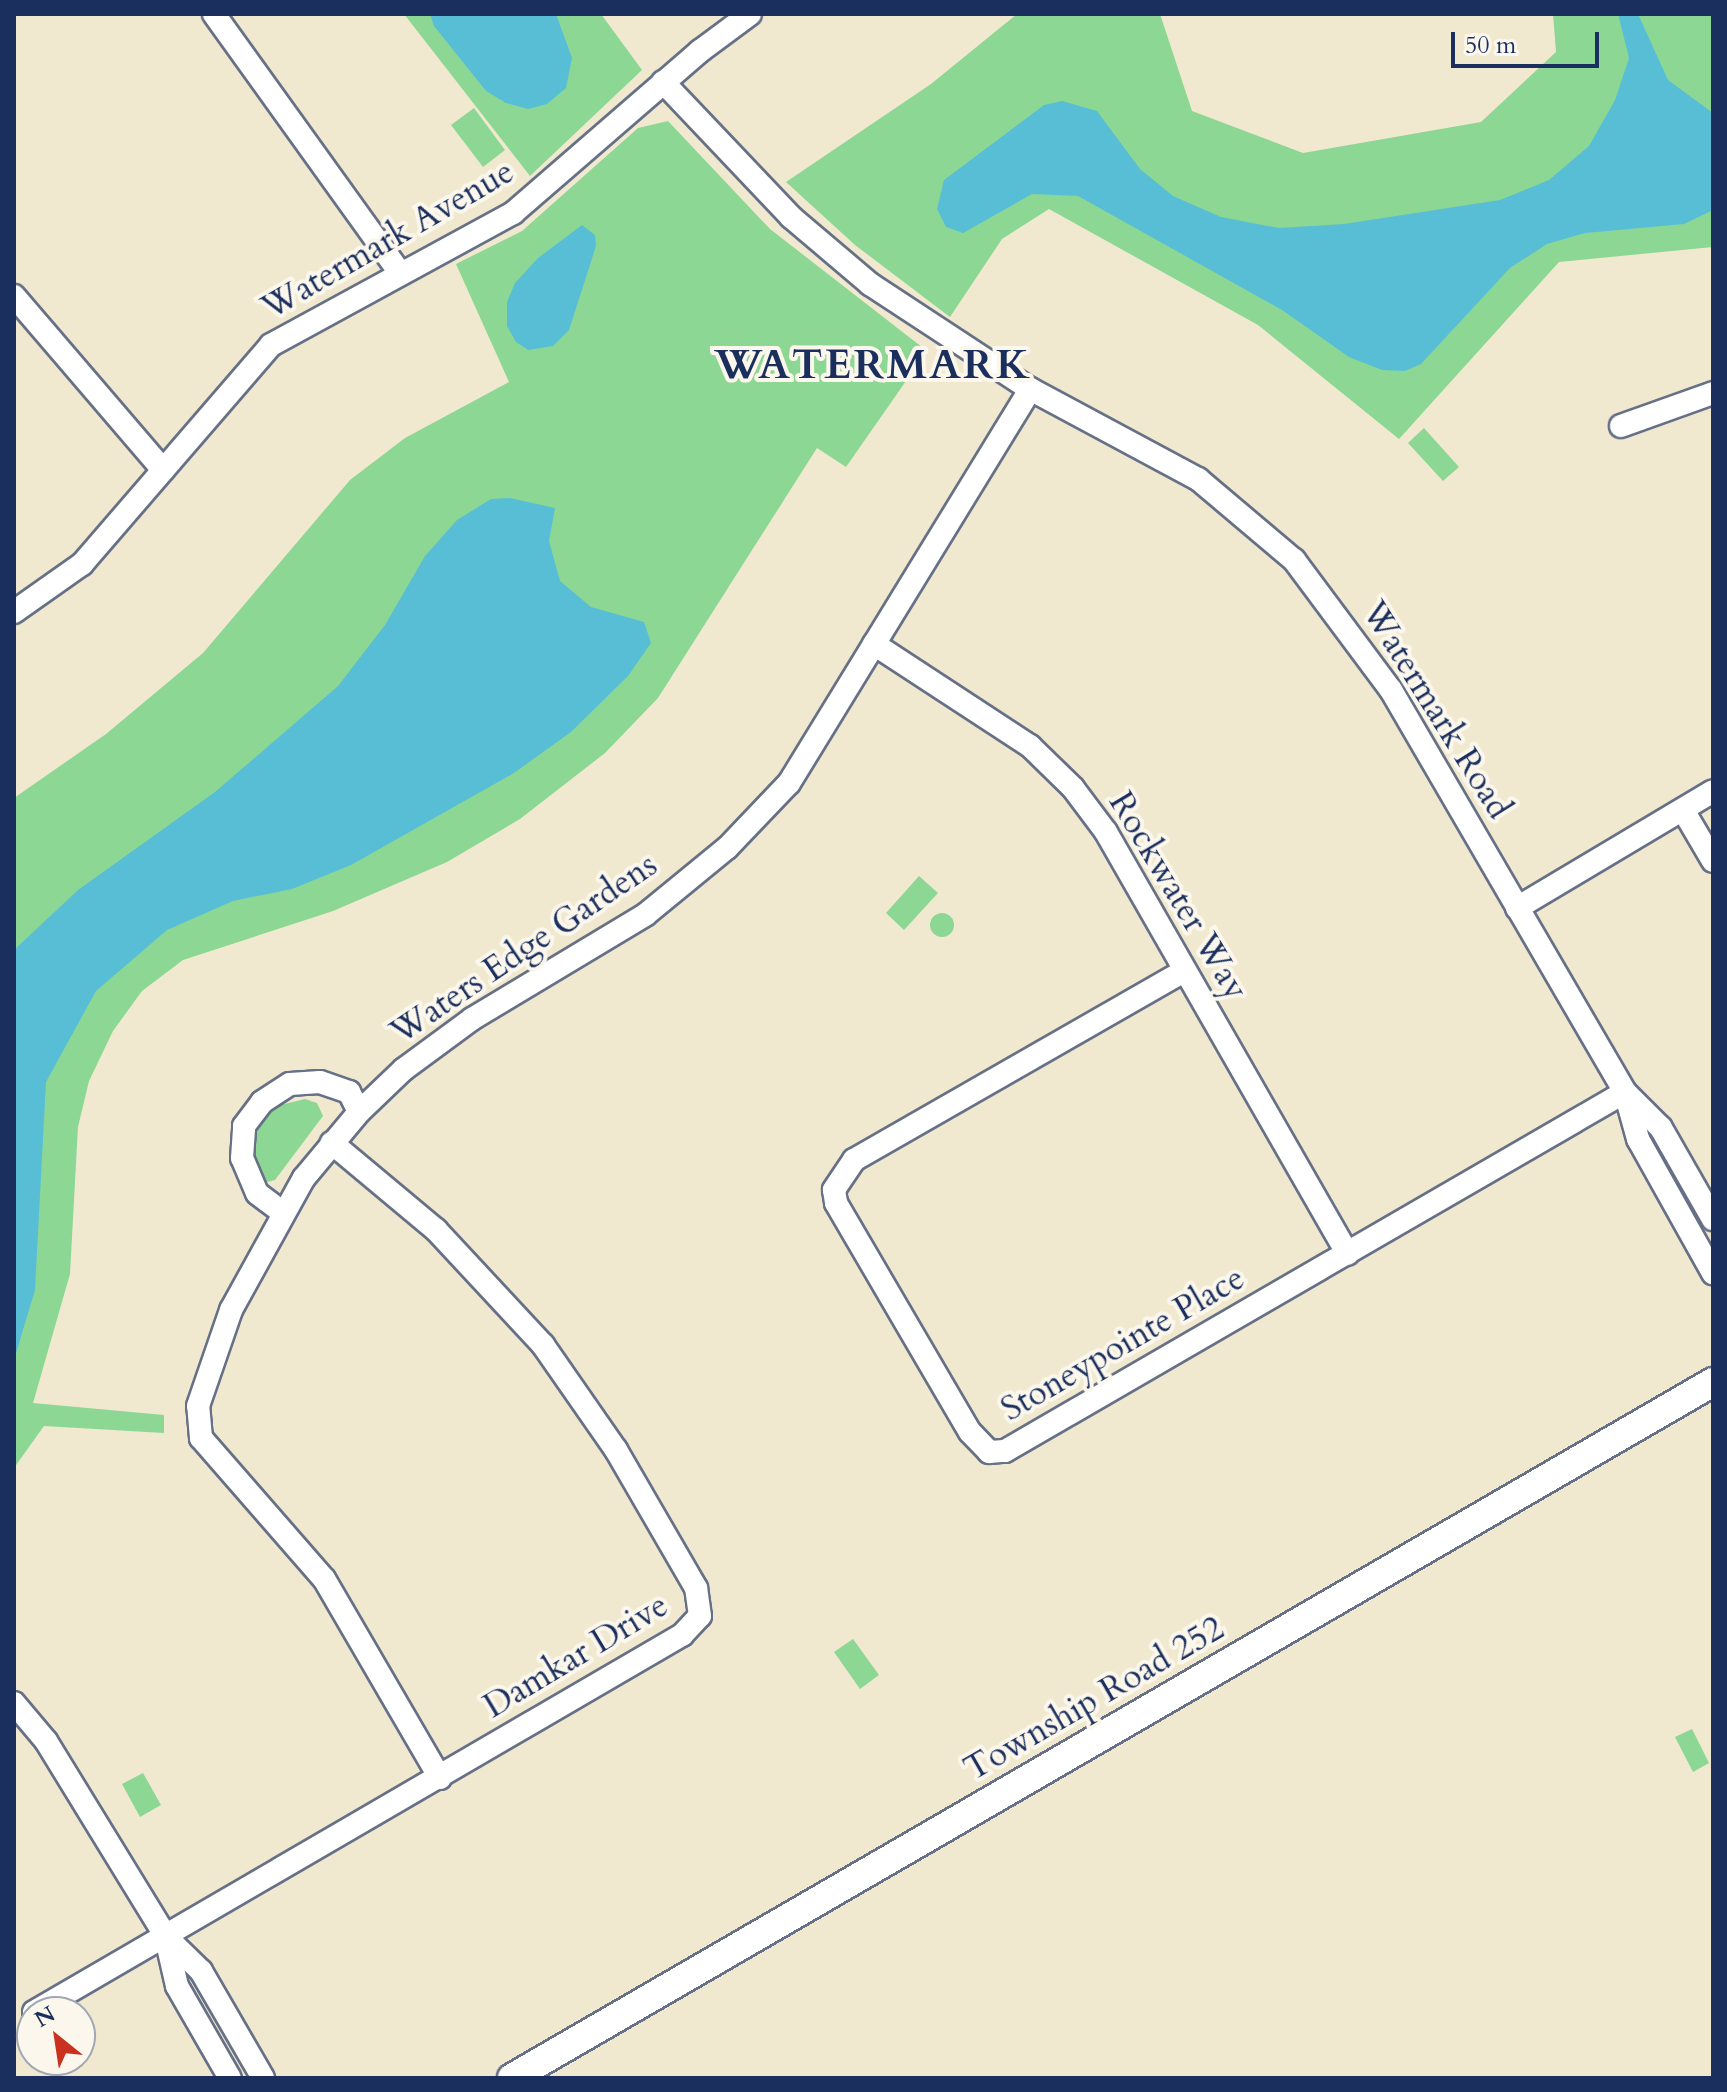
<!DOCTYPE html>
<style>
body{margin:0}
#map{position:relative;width:1727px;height:2092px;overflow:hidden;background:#f0e9cf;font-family:Cardo,serif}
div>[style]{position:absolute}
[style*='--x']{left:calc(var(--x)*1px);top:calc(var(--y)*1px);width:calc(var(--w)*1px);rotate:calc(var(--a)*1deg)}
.green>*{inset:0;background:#8dd794}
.round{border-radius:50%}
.water>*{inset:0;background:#58bed5}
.roads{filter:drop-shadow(2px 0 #667086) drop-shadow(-2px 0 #667086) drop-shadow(0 2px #667086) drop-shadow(0 -2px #667086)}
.minor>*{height:22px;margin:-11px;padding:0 11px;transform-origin:11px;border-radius:11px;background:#fff}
.tertiary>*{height:28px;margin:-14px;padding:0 14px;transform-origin:14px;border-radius:14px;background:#fff}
span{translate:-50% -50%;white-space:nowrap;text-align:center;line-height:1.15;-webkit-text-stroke:8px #fbf7ec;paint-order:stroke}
.street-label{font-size:34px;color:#1b2f5e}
.district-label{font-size:42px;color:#1b2f5e;font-weight:700;letter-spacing:2px}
.frame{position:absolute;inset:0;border:16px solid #1b2f5e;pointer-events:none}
.north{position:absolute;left:16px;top:1996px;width:80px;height:80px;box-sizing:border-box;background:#fbf7ec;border:2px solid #a1a7b3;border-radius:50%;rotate:330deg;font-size:22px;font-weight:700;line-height:32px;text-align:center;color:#1b2f5e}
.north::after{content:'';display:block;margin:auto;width:28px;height:36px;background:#c8321e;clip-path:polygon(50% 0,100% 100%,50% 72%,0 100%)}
.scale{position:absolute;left:1451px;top:32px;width:148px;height:36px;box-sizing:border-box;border:4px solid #1b2f5e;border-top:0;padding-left:10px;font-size:24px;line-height:28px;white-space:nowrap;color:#1b2f5e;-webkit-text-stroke:6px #fbf7ec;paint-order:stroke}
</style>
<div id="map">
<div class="green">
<i style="clip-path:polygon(404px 14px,601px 14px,642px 70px,530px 176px)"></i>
<i style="clip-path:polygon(1017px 14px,1160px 14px,1192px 111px,1303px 153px,1481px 122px,1556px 52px,1553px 14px,1713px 14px,1713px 247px,1559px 262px,1399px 439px,1258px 325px,1049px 209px,1002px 239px,950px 317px,855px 245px,786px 182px,931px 84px)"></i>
<i style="clip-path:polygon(474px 108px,505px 150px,483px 167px,451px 125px)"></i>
<i style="clip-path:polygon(668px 121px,770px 229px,927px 351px,846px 467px,817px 448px,658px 698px,605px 753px,520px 819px,447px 862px,333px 911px,183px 960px,142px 991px,113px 1031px,89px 1081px,78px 1127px,70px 1274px,33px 1403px,164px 1415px,164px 1433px,44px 1426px,14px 1468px,14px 798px,106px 734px,203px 653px,350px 480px,405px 438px,509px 382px,456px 264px,522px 231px,638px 128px)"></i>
<i style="clip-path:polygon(1424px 428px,1459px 467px,1443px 481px,1408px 443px)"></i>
<i style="clip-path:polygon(919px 876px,938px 893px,904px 930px,886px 913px)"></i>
<i class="round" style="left:930px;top:913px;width:24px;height:24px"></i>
<i style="clip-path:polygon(305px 1099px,317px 1103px,323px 1116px,275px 1180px,263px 1183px,254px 1172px,251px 1133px,272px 1107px)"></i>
<i style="clip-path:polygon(853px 1639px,879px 1675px,860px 1689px,834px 1652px)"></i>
<i style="clip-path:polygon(1692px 1729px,1709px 1763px,1693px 1772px,1675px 1737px)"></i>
<i style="clip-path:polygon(143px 1773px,161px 1805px,140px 1817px,122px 1784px)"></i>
</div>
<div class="water">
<i style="clip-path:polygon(430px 14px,556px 14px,572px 58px,566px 88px,547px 104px,528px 109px,506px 103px,486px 91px,434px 26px)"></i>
<i style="clip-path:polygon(1618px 14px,1638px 14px,1668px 80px,1713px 113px,1713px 210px,1684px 224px,1585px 233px,1547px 244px,1510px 268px,1421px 364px,1405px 371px,1382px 370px,1349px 357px,1282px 310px,1078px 196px,1032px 194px,963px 233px,946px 227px,937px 209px,944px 180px,1044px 105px,1062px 101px,1097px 111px,1140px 169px,1173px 196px,1221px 217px,1279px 228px,1344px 224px,1500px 200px,1549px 180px,1589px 146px,1615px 100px,1629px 58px)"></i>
<i style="clip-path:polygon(582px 225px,595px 235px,596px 246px,569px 330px,553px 346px,528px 350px,516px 342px,507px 326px,507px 302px,515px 283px,538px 258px)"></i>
<i style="clip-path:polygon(510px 498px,555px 508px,549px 541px,560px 581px,591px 607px,644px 622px,651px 643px,628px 676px,571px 732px,514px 773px,351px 865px,292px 889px,233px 901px,167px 930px,96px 991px,46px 1082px,35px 1290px,14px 1360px,14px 950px,78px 890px,215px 792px,338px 686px,385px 625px,425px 556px,457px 520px,491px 499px)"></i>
</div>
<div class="roads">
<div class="minor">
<i style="--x:214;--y:14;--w:319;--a:54.3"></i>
<i style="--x:663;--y:82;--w:186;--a:46.5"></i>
<i style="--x:791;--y:217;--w:104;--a:40.3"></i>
<i style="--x:870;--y:284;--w:191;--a:33.3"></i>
<i style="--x:1030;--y:389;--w:191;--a:28.2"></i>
<i style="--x:1198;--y:479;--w:126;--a:40.2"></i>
<i style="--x:1294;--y:560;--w:162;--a:53.3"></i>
<i style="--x:1391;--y:690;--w:465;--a:59.8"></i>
<i style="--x:1625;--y:1092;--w:49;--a:74.5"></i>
<i style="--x:1638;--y:1139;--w:154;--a:60.8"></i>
<i style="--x:14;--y:296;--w:229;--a:49.4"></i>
<i style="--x:1621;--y:426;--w:98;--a:-19.7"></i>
<i style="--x:14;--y:612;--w:83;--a:-35.2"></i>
<i style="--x:82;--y:564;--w:289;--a:-49.2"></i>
<i style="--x:271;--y:345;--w:276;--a:-28.6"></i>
<i style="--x:513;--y:213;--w:247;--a:-40.9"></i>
<i style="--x:700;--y:51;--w:62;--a:-36.5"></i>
<i style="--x:874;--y:644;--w:186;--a:33.2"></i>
<i style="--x:1030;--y:746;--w:60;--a:44.3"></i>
<i style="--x:1073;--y:788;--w:55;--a:53.1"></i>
<i style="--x:1106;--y:832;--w:486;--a:60.2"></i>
<i style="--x:1683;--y:810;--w:59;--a:59.5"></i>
<i style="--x:1517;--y:908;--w:228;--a:-30.8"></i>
<i style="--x:1184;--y:971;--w:380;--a:150.2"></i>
<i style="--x:854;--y:1160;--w:36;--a:124"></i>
<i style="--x:834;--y:1190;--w:13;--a:81"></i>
<i style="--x:836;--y:1203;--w:265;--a:59.7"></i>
<i style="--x:970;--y:1432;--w:28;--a:46"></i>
<i style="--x:989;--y:1452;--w:16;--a:-4"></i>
<i style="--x:1005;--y:1451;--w:716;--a:-30.07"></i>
<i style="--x:1626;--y:1093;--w:49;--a:45"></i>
<i style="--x:1661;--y:1128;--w:105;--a:60.3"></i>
<i style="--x:282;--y:1212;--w:31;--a:-143"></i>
<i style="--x:257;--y:1193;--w:38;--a:-113"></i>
<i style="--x:242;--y:1158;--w:32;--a:-86"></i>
<i style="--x:244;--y:1126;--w:30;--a:-53"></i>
<i style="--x:262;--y:1102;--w:33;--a:-33"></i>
<i style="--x:290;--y:1084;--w:30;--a:-4"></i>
<i style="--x:320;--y:1082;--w:31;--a:19"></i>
<i style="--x:349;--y:1092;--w:22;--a:63"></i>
<i style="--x:14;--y:1703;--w:50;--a:49.9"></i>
<i style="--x:46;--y:1741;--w:230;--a:58.5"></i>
<i style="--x:166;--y:1937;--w:49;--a:44.2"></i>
<i style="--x:201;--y:1971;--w:124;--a:59.9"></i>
<i style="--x:440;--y:1778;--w:230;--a:-120.2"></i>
<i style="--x:324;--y:1579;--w:187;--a:-131.1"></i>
<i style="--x:201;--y:1438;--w:32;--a:-95"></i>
<i style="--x:198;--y:1406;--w:102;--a:-71"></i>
<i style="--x:231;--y:1310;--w:151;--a:-61.1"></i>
<i style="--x:304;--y:1178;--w:86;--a:-50.2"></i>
<i style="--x:359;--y:1112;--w:62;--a:-43.7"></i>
<i style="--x:404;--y:1069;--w:84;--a:-36.3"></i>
<i style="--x:472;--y:1019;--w:202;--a:-31"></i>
<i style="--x:645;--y:915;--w:106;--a:-39.3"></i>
<i style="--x:727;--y:848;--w:90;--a:-46.4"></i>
<i style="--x:789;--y:783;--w:462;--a:-58.5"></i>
<i style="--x:166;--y:1938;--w:49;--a:77.1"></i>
<i style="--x:177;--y:1986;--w:106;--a:60.1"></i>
<i style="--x:34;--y:2012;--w:750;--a:-30.19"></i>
<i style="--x:682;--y:1635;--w:26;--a:-47"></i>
<i style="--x:700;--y:1616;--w:28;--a:-98"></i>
<i style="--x:696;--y:1588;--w:160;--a:-120.1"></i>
<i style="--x:616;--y:1450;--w:128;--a:-124.8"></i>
<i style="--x:543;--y:1345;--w:157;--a:-132.9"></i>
<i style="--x:436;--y:1230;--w:136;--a:-140.1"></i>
</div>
<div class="tertiary">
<i style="--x:512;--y:2078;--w:1388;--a:-30.09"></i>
</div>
</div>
<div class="street-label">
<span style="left:388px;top:240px;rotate:-30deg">Watermark Avenue</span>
<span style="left:1436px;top:710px;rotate:58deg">Watermark Road</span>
<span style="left:1178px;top:896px;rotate:59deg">Rockwater Way</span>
<span style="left:524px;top:949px;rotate:-34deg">Waters Edge Gardens</span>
<span style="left:1123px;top:1344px;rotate:-30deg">Stoneypointe Place</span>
<span style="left:576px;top:1656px;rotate:-31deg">Damkar Drive</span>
<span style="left:1094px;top:1699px;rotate:-30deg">Township Road 252</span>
</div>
<div class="district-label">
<span style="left:873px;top:365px">WATERMARK</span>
</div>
<div class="frame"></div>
<div class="north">N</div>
<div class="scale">50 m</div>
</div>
